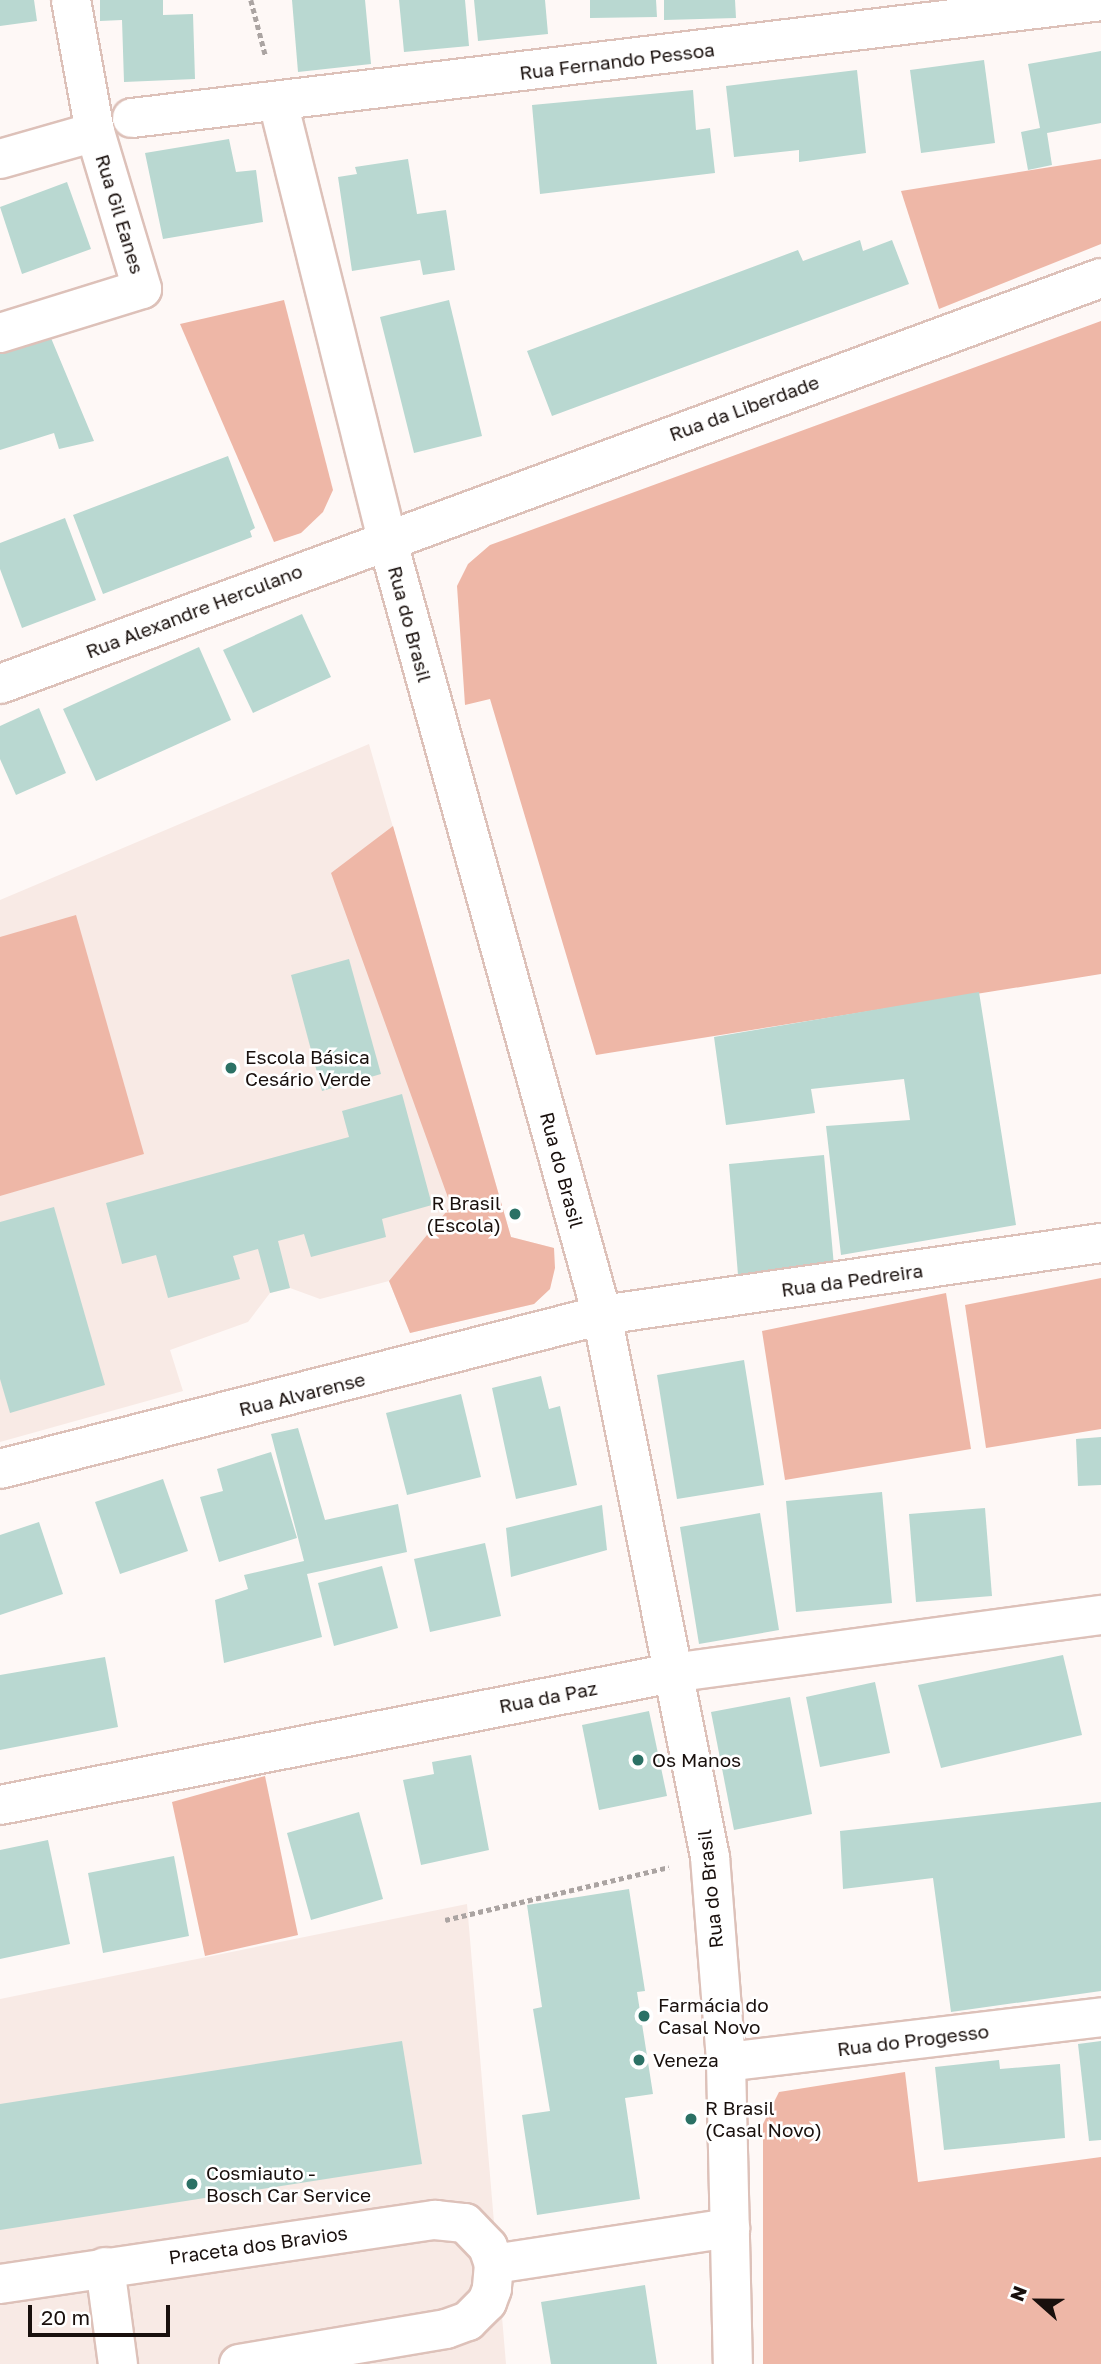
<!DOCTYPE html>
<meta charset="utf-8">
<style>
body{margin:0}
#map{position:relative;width:1101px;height:2364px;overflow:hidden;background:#fef8f6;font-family:"Golos Text",sans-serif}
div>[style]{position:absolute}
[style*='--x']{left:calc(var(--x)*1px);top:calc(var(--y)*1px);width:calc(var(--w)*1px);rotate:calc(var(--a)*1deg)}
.built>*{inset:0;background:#f8eae5}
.green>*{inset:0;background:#eeb7a7}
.building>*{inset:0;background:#b9d8d1}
.path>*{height:4.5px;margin-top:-2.25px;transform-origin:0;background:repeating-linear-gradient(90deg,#aba4a2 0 5px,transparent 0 8.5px)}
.roads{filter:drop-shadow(2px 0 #ddc1b9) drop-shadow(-2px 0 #ddc1b9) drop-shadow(0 2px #ddc1b9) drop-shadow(0 -2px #ddc1b9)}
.minor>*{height:38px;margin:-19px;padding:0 19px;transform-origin:19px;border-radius:19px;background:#fff}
.dots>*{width:19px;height:19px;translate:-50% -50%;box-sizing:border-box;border:4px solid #fff;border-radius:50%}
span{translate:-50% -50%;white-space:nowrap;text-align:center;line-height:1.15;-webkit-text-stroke:5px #fff;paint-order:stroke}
.street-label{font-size:19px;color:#19100d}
.poi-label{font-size:19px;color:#19100d}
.left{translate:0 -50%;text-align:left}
.right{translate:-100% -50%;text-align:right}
.north{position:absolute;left:1003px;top:2266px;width:70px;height:70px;-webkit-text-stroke:5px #fff;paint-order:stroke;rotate:291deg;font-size:19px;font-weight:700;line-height:28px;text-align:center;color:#19100d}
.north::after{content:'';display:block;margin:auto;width:24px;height:32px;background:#19100d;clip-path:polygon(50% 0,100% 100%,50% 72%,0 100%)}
.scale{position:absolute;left:28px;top:2305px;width:142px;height:32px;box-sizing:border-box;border:4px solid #19100d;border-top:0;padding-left:9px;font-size:21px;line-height:24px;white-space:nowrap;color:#19100d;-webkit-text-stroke:5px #fff;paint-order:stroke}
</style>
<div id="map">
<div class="built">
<i style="clip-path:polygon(369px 744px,511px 1237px,554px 1248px,550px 1289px,534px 1304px,410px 1333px,389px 1281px,320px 1299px,290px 1288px,270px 1293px,248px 1322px,170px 1350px,183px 1391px,0 1442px,0 900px)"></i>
<i style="clip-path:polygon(467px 1904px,506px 2364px,0 2364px,0 1999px)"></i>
</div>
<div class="green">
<i style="clip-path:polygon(1101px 159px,1101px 244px,939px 309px,901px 191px)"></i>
<i style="clip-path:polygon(284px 300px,333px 490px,323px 512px,301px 533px,274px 542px,180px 324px)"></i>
<i style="clip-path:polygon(1101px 321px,1101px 974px,596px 1055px,490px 699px,465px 705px,457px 586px,468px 564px,490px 545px)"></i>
<i style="clip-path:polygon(393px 826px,511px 1237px,554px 1248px,555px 1268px,550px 1289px,534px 1304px,410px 1333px,389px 1281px,451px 1206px,331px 873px)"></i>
<i style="clip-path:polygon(76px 915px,144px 1154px,0 1196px,0 937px)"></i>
<i style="clip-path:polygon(1101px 1278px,1101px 1429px,986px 1448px,965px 1305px)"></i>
<i style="clip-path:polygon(946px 1293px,971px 1449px,785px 1480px,762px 1331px)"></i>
<i style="clip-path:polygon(265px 1776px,298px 1935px,205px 1956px,172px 1802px)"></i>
<i style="clip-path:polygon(905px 2072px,918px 2182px,1101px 2157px,1101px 2364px,763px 2364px,763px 2124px,779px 2092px)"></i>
</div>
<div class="building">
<i style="clip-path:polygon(0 0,34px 0,37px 21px,0 26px)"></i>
<i style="clip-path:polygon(100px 0,163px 0,163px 15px,193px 14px,195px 79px,124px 82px,122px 20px,100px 21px)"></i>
<i style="clip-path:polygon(292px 0,365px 0,371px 64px,298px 72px)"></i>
<i style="clip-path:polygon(399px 0,465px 0,469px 46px,404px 52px)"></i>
<i style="clip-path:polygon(474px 0,545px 0,548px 34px,478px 41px)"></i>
<i style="clip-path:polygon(590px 0,656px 0,657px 17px,590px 18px)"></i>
<i style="clip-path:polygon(664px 0,735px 0,736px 18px,664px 20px)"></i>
<i style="clip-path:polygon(1101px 51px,1101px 123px,1047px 133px,1052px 165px,1028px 170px,1021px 132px,1040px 128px,1028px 64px)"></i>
<i style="clip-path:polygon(984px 60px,995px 143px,921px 153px,910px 70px)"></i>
<i style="clip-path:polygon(857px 70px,866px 153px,799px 162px,799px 150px,734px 157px,726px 86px)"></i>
<i style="clip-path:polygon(693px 90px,696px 130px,710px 128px,715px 173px,540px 194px,532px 105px)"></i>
<i style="clip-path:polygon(229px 139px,236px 172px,256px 170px,263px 222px,163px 239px,145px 153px)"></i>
<i style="clip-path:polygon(408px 159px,417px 214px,446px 210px,455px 270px,423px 275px,420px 260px,352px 271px,338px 177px,357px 174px,355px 167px)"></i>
<i style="clip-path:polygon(67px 182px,91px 249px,22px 274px,0 207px)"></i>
<i style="clip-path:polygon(860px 240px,863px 251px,892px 240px,909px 284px,552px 416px,527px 351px,798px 250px,803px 261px)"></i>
<i style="clip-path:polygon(449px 300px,482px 436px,414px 453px,380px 317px)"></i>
<i style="clip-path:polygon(51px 338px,94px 441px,59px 449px,54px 433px,0 450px,0 354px)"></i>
<i style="clip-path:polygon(228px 456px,255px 528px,250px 531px,252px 537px,103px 594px,73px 515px)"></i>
<i style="clip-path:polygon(65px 518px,96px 600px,22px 628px,0 569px,0 543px)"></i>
<i style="clip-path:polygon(302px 614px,331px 677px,253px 713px,223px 650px)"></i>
<i style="clip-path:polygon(199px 647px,231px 720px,96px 781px,63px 709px)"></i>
<i style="clip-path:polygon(39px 708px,66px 773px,16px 795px,0 759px,0 726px)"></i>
<i style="clip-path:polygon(349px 959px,381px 1074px,322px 1091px,291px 975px)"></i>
<i style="clip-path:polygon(979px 992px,1016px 1225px,841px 1255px,826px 1126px,910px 1120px,904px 1079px,811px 1089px,815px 1113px,726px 1125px,714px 1037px)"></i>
<i style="clip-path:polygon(402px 1094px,432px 1205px,382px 1219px,386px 1237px,311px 1257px,304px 1234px,278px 1241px,290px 1288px,270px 1293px,258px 1249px,233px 1256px,240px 1279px,168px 1298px,156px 1255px,122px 1264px,106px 1203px,349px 1137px,342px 1111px)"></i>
<i style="clip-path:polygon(824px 1155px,834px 1266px,738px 1275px,729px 1164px)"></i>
<i style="clip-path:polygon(54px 1207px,105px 1385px,10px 1413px,0 1379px,0 1222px)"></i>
<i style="clip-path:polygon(744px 1360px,764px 1485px,677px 1499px,657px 1375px)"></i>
<i style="clip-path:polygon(541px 1376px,549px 1409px,560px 1406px,577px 1485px,516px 1499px,492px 1388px)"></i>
<i style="clip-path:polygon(461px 1394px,481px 1477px,407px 1495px,386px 1413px)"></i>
<i style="clip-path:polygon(298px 1428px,325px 1520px,398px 1504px,407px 1552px,307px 1574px,322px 1637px,224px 1663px,215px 1600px,248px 1589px,244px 1575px,304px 1561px,271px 1434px)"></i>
<i style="clip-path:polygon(1101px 1437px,1101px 1485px,1078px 1486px,1076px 1439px)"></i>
<i style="clip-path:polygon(271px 1452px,297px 1538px,219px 1562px,200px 1497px,223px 1491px,217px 1469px)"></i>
<i style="clip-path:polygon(163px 1479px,188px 1551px,120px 1574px,95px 1502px)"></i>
<i style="clip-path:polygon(882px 1492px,892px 1603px,796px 1612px,786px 1501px)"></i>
<i style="clip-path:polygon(602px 1505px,607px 1550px,511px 1577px,506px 1528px)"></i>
<i style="clip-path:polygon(985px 1508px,992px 1596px,916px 1602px,909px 1514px)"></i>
<i style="clip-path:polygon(760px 1513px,779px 1630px,699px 1644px,680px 1527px)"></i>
<i style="clip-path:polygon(39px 1522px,63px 1594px,0 1615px,0 1535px)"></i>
<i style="clip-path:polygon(485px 1543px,501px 1616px,430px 1632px,414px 1559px)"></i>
<i style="clip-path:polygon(382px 1566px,398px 1628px,334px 1646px,318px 1583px)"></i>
<i style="clip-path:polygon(1063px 1655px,1082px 1735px,941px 1768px,918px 1685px)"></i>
<i style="clip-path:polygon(105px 1657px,118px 1727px,0 1750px,0 1675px)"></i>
<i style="clip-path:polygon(875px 1682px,890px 1753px,820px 1767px,806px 1697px)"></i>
<i style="clip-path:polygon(790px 1697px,812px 1814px,734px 1830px,711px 1712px)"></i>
<i style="clip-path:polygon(649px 1711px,667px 1796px,599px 1810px,582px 1725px)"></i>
<i style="clip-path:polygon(471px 1755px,489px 1850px,421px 1865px,403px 1780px,434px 1774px,432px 1762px)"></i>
<i style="clip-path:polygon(1101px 1802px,1101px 1991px,951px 2012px,933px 1878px,843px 1889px,840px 1831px)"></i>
<i style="clip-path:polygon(359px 1812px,383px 1899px,311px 1920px,287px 1833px)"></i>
<i style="clip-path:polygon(48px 1840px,70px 1944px,0 1959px,0 1850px)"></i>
<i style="clip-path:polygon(174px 1856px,189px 1936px,103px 1953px,88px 1873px)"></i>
<i style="clip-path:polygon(629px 1889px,645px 1991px,637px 1992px,653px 2094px,625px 2098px,640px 2199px,537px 2215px,522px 2115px,550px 2111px,533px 2009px,542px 2007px,527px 1905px)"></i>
<i style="clip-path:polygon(402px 2041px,422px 2164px,0 2230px,0 2104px)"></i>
<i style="clip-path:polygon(1101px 2041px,1101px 2140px,1089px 2141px,1078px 2044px)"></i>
<i style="clip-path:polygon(999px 2060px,1000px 2069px,1060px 2064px,1065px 2138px,944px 2150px,935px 2067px)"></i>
<i style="clip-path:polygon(645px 2285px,657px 2364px,551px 2364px,541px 2302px)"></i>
</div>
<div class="path">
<i style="--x:251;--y:0;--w:59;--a:75.3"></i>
<i style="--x:445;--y:1920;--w:230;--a:-13.3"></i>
</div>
<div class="roads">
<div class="minor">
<i style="--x:71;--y:0;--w:134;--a:79.7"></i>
<i style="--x:278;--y:102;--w:450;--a:76"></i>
<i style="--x:387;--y:539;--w:805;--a:74.51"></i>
<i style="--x:602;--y:1315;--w:553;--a:78.73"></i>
<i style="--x:710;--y:1857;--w:206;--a:85.5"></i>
<i style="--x:726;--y:2062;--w:302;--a:88.7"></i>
<i style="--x:132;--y:118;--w:976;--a:-6.88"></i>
<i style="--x:0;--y:159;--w:99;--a:-15.9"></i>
<i style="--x:95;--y:132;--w:164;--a:73.3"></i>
<i style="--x:142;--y:289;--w:149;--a:162.8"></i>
<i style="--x:0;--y:684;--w:1173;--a:-20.24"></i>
<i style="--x:0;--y:1469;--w:621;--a:-14.35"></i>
<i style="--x:602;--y:1315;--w:504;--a:-8.21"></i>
<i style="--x:0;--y:1805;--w:685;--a:-11.11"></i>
<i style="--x:672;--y:1673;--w:433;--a:-7.7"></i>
<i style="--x:726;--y:2062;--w:378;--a:-6.8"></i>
<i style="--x:494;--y:2264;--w:239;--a:-8.7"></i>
<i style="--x:105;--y:2267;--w:98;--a:82.4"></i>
<i style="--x:0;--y:2284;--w:440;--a:-8.4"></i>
<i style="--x:435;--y:2220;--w:30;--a:6"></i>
<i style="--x:465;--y:2223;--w:33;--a:46"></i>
<i style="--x:488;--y:2247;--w:18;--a:71"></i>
<i style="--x:494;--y:2264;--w:25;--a:95"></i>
<i style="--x:492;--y:2289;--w:14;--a:111"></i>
<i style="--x:487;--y:2302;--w:27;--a:135"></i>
<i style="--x:468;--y:2321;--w:23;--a:160"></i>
<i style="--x:446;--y:2329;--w:210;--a:170.4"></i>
</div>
</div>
<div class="dots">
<i style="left:231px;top:1068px;background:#2b7165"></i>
<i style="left:515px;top:1214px;background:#2b7165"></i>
<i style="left:638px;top:1760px;background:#2b7165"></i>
<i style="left:644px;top:2016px;background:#2b7165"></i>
<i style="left:639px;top:2060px;background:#2b7165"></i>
<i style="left:691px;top:2119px;background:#2b7165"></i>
<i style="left:192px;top:2184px;background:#2b7165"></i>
</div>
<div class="street-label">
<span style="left:617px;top:61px;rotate:-7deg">Rua Fernando Pessoa</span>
<span style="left:120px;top:214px;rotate:73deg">Rua Gil Eanes</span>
<span style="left:744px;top:408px;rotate:-20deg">Rua da Liberdade</span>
<span style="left:194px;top:611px;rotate:-21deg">Rua Alexandre Herculano</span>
<span style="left:410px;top:624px;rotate:75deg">Rua do Brasil</span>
<span style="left:562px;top:1170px;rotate:75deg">Rua do Brasil</span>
<span style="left:852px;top:1280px;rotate:-8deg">Rua da Pedreira</span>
<span style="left:302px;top:1394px;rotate:-14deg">Rua Alvarense</span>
<span style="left:548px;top:1697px;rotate:-11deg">Rua da Paz</span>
<span style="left:710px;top:1889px;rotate:-96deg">Rua do Brasil</span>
<span style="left:913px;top:2040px;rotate:-7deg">Rua do Progesso</span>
<span style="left:258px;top:2245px;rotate:-8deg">Praceta dos Bravios</span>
</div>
<div class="poi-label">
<span class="left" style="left:245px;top:1068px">Escola Básica<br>Cesário Verde</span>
<span class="right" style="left:501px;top:1214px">R Brasil<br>(Escola)</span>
<span class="left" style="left:652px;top:1760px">Os Manos</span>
<span class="left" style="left:658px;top:2016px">Farmácia do<br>Casal Novo</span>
<span class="left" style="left:653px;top:2060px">Veneza</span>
<span class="left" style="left:705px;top:2119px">R Brasil<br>(Casal Novo)</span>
<span class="left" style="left:206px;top:2184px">Cosmiauto -<br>Bosch Car Service</span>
</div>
<div class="north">N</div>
<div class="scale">20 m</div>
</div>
